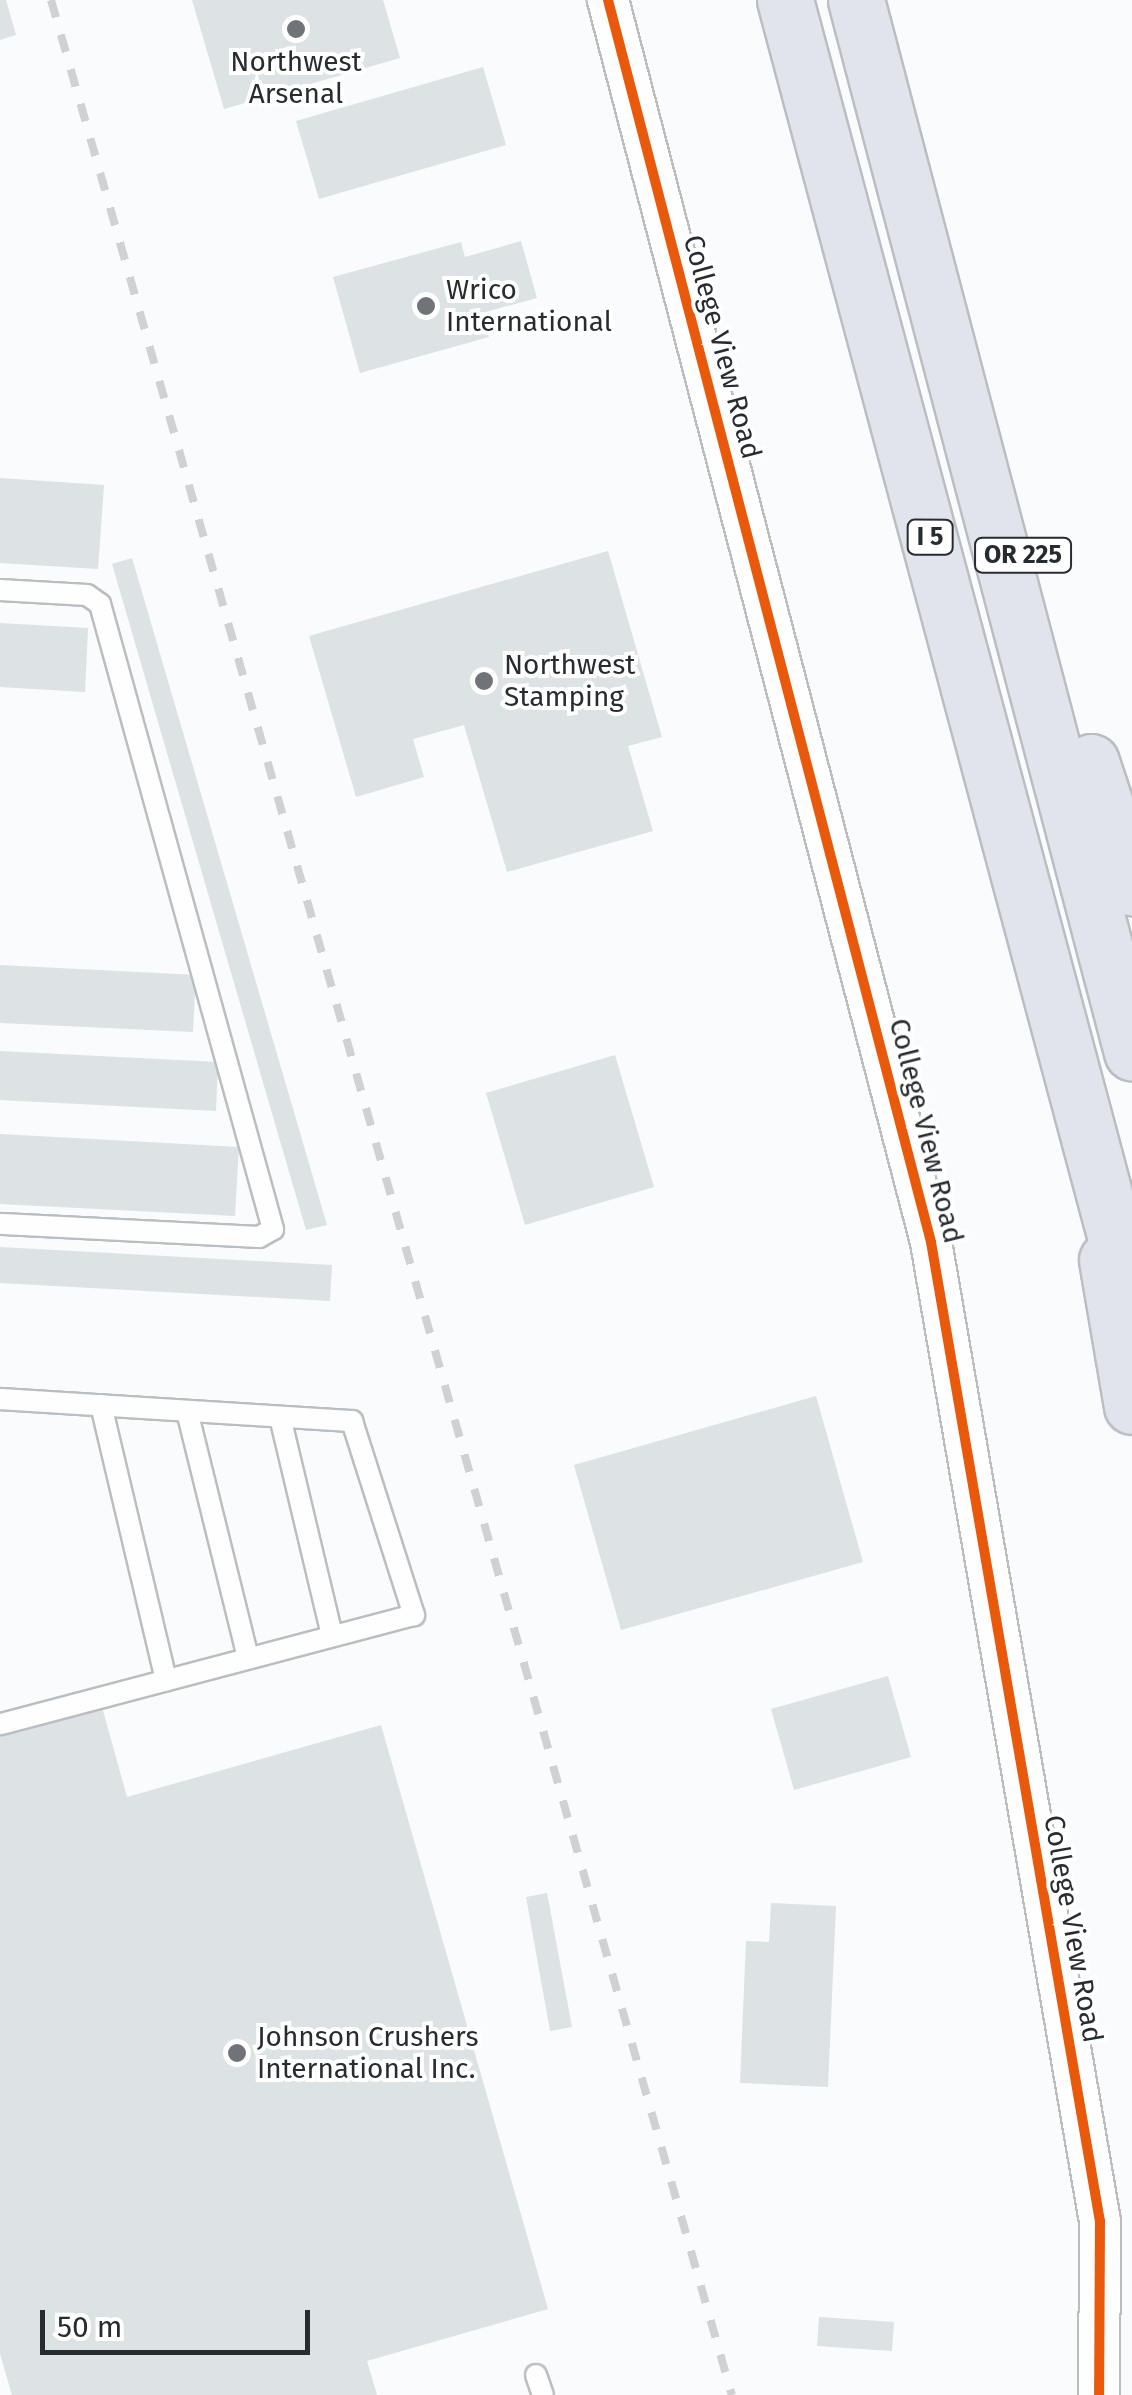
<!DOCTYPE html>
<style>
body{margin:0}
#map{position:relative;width:1132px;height:2395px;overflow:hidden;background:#f9fbfd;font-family:"Fira Sans",sans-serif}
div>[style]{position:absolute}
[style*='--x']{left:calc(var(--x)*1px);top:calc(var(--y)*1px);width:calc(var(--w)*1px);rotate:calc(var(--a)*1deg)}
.building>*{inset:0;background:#dde2e4}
.roads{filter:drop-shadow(2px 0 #bbbec1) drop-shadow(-2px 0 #bbbec1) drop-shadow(0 2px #bbbec1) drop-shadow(0 -2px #bbbec1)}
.lane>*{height:20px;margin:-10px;padding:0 10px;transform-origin:10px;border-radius:10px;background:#fefeff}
.street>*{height:40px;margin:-20px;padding:0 20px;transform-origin:20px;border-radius:20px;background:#fefeff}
.highway>*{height:55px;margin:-27.5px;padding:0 27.5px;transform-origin:27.5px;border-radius:27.5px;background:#e2e4ed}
.rail>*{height:8px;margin-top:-4px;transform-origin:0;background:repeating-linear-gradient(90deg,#d0d1d2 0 18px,transparent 0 36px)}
.cycleway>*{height:10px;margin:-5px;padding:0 5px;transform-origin:5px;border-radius:5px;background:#e8590c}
.dots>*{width:28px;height:28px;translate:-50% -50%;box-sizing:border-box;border:5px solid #fff;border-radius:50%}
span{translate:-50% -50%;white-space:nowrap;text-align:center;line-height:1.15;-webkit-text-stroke:8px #fff;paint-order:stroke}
.shield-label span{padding:2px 8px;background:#fff;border:2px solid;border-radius:8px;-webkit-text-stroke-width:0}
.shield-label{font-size:25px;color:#272c31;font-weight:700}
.poi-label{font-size:28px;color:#272c31}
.left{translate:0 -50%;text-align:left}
.street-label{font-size:28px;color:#272c31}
.scale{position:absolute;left:40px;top:2310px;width:270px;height:45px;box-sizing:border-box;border:5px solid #272c31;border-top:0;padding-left:12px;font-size:30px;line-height:35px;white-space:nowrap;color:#272c31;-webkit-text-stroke:8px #fff;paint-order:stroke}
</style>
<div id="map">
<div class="building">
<i style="clip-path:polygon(0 0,6px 0,16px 35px,0 40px)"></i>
<i style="clip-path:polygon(192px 0,383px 0,400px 58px,224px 109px)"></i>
<i style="clip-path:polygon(483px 67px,506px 145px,319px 199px,296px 121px)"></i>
<i style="clip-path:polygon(521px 241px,537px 298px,482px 313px,489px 337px,360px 373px,333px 277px,461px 242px,465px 257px)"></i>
<i style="clip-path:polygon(0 478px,104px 485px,98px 569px,0 563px)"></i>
<i style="clip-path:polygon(608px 551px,662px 737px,628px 746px,653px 831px,507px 872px,464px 725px,413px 739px,424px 777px,356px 797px,309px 636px)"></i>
<i style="clip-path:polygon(132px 558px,327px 1225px,306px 1230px,112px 564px)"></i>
<i style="clip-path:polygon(0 623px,88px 628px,85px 692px,0 687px)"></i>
<i style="clip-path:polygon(0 965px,196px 975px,193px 1032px,0 1023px)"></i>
<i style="clip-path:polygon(0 1051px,218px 1062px,216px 1111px,0 1100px)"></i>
<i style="clip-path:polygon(615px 1055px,654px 1187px,525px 1225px,486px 1093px)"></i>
<i style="clip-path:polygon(0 1134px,239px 1147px,235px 1216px,0 1204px)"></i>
<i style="clip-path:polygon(0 1247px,332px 1265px,330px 1301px,0 1283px)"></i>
<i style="clip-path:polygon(816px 1396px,863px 1562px,621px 1630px,574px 1465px)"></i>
<i style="clip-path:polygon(888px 1676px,911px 1757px,794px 1790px,771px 1709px)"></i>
<i style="clip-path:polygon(102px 1707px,127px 1797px,381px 1725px,548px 2309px,367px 2361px,377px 2395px,12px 2395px,0 2354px,0 1736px)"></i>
<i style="clip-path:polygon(547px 1893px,572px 2027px,550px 2031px,526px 1897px)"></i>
<i style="clip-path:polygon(771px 1903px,836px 1906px,828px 2087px,740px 2083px,746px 1941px,769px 1942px)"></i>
<i style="clip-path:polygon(819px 2317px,894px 2322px,892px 2351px,817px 2346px)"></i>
</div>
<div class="roads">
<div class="lane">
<i style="--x:0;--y:590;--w:87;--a:3.3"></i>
<i style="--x:87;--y:595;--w:16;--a:35"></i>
<i style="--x:100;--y:604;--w:649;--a:74.53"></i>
<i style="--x:273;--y:1229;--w:16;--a:150"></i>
<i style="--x:259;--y:1237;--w:259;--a:-177.1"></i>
<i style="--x:0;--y:1399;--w:353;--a:3.6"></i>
<i style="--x:352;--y:1421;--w:204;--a:72.3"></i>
<i style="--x:414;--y:1615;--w:428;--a:165.2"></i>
<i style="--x:101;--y:1405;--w:283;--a:76.7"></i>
<i style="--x:187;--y:1411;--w:254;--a:76.1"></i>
<i style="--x:280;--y:1417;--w:225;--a:76.6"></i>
<i style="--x:536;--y:2375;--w:21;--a:71"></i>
</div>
<div class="street">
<i style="--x:608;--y:0;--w:1283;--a:75.42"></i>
<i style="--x:931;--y:1242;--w:993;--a:80.21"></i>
<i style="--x:1100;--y:2221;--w:174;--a:90.3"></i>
</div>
<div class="highway">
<i style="--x:785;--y:0;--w:1345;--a:75.04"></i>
<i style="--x:856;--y:0;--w:1088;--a:75.3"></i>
<i style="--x:1091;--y:762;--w:132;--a:71.8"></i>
<i style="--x:1107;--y:1260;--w:148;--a:80.3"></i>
</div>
</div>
<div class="rail">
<i style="--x:51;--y:0;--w:2490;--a:74.13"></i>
</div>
<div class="cycleway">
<i style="--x:608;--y:0;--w:1283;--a:75.42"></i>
<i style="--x:931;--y:1242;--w:993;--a:80.21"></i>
<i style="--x:1100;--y:2221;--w:174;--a:90.3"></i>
</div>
<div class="dots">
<i style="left:296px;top:29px;background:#707478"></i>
<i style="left:426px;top:306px;background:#707478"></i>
<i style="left:484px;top:681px;background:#707478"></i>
<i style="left:237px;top:2053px;background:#707478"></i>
</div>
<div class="shield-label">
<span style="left:930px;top:537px">I 5</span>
<span style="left:1023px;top:555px">OR 225</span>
</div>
<div class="poi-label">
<span style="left:296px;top:78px">Northwest<br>Arsenal</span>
<span class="left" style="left:446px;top:306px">Wrico<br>International</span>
<span class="left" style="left:504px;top:681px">Northwest<br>Stamping</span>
<span class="left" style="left:257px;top:2053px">Johnson Crushers<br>International Inc.</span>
</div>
<div class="street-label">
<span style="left:722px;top:347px;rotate:75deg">College View Road</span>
<span style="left:926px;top:1131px;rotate:76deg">College View Road</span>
<span style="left:1073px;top:1929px;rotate:80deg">College View Road</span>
</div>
<div class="scale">50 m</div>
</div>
